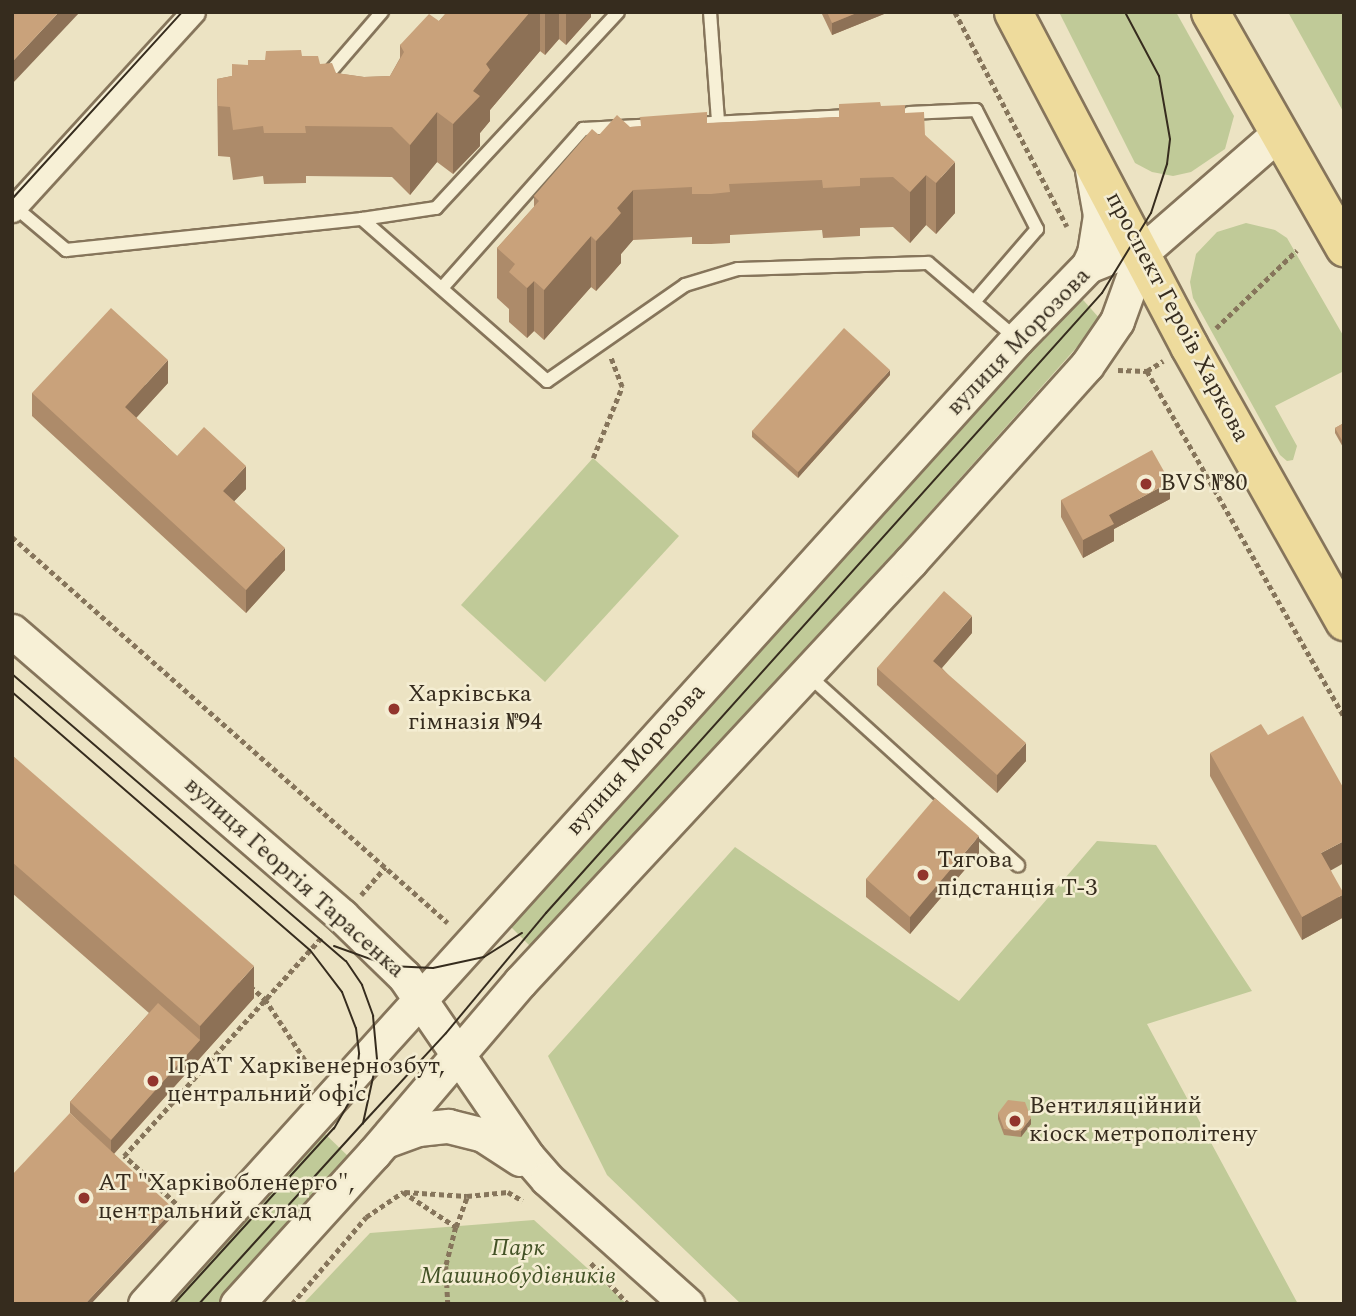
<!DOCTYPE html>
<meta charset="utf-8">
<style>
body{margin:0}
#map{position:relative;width:1356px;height:1316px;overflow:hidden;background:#ece3c3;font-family:Spectral,serif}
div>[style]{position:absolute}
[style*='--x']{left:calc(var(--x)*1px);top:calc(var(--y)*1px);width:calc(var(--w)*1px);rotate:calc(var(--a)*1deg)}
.green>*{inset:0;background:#c0ca98}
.path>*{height:4.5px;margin-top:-2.25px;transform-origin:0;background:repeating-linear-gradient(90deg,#86755b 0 5px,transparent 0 8.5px)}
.roads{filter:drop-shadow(2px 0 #86755b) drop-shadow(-2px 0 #86755b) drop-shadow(0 2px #86755b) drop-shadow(0 -2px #86755b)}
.lane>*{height:12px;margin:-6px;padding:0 6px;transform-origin:6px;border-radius:6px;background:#f7f0d6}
.street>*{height:23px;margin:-11.5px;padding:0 11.5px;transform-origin:11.5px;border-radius:11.5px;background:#f7f0d6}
.secondary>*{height:33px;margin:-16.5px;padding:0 16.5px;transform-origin:16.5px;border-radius:16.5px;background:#f7f0d6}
.primary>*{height:37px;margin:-18.5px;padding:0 18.5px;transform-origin:18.5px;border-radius:18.5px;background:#eedb9c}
.tram>*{height:2px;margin:-1px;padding:0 1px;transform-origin:1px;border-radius:1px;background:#362c1e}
.wall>*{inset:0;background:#ad8b6a}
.shaded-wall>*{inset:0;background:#8d7156}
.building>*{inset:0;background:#c9a27b}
.dots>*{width:19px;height:19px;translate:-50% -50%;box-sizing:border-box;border:4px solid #f4edd2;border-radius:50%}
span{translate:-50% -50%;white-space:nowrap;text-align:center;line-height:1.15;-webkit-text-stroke:5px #f4edd2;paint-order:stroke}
.street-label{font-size:24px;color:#362c1e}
.poi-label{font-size:24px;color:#362c1e}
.left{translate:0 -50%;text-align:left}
.park-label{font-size:24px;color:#435226;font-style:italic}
.frame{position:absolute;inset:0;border:14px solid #362c1e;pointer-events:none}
</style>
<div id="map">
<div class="green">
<i style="clip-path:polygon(1059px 12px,1176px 12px,1234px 116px,1225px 149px,1191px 172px,1173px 176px,1152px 172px,1135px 163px)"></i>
<i style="clip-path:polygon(1288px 12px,1344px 12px,1344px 113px)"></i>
<i style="clip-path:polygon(1246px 223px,1275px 230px,1287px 238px,1344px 337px,1344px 371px,1275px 406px,1297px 446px,1293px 460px,1287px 461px,1280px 455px,1193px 298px,1190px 282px,1196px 254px,1217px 232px)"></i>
<i style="clip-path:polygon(1076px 292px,1101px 320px,537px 953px,508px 924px)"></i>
<i style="clip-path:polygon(593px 458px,679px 536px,545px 682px,461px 605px)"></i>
<i style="clip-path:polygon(1097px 841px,1156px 845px,1252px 991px,1147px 1024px,1298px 1304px,741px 1304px,607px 1175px,548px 1056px,735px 847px,959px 1001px)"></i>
<i style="clip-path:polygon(319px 1128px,350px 1158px,218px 1304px,160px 1304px)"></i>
<i style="clip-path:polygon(534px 1220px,627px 1304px,303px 1304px,370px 1233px)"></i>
</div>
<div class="path">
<i style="--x:955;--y:12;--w:242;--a:62.4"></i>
<i style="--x:1216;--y:328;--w:112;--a:-43.9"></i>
<i style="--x:1118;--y:370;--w:29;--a:2"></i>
<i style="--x:1147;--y:371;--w:19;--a:-32"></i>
<i style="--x:1147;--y:371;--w:398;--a:60.3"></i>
<i style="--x:593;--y:458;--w:77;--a:-67.8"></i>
<i style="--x:622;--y:387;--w:31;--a:-111"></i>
<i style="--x:12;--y:537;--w:582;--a:41.52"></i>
<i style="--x:361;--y:895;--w:37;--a:-49"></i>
<i style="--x:250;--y:986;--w:20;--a:41"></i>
<i style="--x:265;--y:999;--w:87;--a:56.7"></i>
<i style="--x:405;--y:1192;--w:62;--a:3.7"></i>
<i style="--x:188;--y:1215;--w:87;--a:-137.3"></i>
<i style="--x:124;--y:1156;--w:294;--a:-47.9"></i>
<i style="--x:456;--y:1227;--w:33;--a:-70"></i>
<i style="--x:467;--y:1196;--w:41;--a:-5.6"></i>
<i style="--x:508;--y:1192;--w:17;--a:31"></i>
<i style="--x:591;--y:1263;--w:55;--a:47.9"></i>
<i style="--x:292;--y:1304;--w:114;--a:-49.6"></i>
<i style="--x:366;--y:1217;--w:45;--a:-34"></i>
<i style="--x:403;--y:1192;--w:64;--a:33.4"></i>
<i style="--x:456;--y:1227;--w:40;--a:104.4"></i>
<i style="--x:446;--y:1266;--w:38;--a:87"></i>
</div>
<div class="roads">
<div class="lane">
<i style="--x:710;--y:12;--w:110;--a:85.8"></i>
<i style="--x:331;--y:71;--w:78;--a:-49.2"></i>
<i style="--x:909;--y:113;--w:67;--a:-2.6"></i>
<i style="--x:976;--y:110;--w:134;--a:62.9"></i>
<i style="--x:1037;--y:229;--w:96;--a:130.8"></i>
<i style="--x:693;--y:124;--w:160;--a:-2.9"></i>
<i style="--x:15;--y:207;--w:67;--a:40.1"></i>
<i style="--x:66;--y:250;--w:298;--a:-6"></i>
<i style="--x:362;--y:219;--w:246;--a:41.2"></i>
<i style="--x:547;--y:381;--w:168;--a:-34.8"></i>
<i style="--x:685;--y:285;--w:55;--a:-16.8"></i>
<i style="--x:738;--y:269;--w:190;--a:-1.8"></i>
<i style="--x:928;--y:263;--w:117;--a:40.5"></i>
<i style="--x:362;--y:219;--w:75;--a:-8.5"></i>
<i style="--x:436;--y:208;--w:267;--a:-47.1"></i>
<i style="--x:442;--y:288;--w:213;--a:-48.4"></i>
<i style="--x:583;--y:129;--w:74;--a:-3.1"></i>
<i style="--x:807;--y:674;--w:285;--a:42.2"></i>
</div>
<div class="street">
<i style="--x:12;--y:210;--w:268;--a:-47.6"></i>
</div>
<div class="secondary">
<i style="--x:1142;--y:252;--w:181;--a:-41"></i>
<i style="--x:1088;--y:266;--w:14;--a:-65"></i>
<i style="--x:1094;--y:253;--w:38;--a:-81"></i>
<i style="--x:1100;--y:215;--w:46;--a:-100.1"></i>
<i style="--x:12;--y:631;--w:436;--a:40.8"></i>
<i style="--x:342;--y:916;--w:86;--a:44.1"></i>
<i style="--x:404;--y:976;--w:219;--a:55.6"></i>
<i style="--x:528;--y:1157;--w:29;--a:49"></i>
<i style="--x:547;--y:1179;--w:188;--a:41.8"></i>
<i style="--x:385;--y:1141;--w:35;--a:-20"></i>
<i style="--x:418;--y:1129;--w:30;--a:-6"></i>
<i style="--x:448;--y:1126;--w:36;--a:14"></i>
<i style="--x:483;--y:1135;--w:44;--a:33"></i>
<i style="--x:145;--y:1304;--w:1301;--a:-47.9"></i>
<i style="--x:1017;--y:339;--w:102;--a:-45.8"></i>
<i style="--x:1088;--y:266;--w:31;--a:-22"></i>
<i style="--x:1117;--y:254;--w:25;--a:-5"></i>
<i style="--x:237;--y:1304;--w:204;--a:-47.8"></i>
<i style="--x:374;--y:1153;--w:225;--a:-49.5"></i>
<i style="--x:520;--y:982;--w:575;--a:-47.12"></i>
<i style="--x:911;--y:561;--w:263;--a:-48.1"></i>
<i style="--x:1087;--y:365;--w:53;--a:-55.7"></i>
<i style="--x:1117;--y:321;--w:73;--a:-70.1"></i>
</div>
<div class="primary">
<i style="--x:1013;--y:12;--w:378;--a:62.2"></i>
<i style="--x:1189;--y:346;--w:316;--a:60.6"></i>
<i style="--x:1210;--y:12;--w:271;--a:60.3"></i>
</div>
</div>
<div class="tram">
<i style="--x:12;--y:199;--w:253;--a:-47.7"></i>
<i style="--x:12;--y:674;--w:440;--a:40.7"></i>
<i style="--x:346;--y:961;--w:29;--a:56"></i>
<i style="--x:362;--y:985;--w:33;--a:70"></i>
<i style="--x:373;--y:1016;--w:43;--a:84.7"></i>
<i style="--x:377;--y:1059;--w:66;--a:102.3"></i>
<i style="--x:363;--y:1123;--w:244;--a:132.2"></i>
<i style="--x:12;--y:692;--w:394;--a:40.9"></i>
<i style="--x:310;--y:950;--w:53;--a:52.7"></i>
<i style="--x:342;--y:992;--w:39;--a:69"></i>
<i style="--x:356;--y:1028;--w:26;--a:83"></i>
<i style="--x:359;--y:1054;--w:29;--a:96"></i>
<i style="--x:356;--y:1083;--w:17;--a:107"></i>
<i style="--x:351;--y:1099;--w:34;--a:120"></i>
<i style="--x:334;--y:1128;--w:238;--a:132.3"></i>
<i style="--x:334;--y:946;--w:59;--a:19.7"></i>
<i style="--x:390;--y:966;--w:43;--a:2.7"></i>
<i style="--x:433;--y:968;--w:52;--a:-12.2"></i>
<i style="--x:484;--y:957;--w:45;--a:-32.3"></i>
<i style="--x:363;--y:1123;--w:122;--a:-47.3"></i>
<i style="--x:446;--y:1033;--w:156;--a:-50.2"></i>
<i style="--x:546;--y:913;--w:833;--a:-48.12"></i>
<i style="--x:1102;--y:293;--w:94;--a:-58.5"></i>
<i style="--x:1151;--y:213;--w:52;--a:-71.9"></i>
<i style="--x:1167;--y:164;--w:25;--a:-83"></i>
<i style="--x:1170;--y:139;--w:64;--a:-99.9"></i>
<i style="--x:1159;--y:76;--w:72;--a:-118"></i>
</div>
<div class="wall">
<i style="clip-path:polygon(447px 12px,591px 12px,591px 17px,566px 45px,559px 39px,545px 55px,540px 51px,490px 110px,490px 121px,480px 133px,480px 146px,453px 174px,437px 162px,410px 195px,392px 177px,306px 176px,306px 183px,264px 184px,263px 176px,233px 180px,230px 157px,218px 156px,217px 79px,232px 76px,248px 65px,265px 60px,302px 56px,320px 64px,336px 73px,364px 77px,390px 76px,400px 58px,400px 45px,439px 21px)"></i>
<i style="clip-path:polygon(821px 12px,889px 12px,832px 35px)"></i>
<i style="clip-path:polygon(881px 106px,905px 113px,925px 135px,955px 213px,936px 234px,926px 225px,910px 243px,893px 227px,860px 228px,860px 236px,823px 238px,822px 230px,730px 235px,730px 243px,711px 244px,692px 244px,692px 237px,633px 240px,621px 254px,621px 263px,609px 277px,596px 291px,591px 287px,544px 340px,534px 331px,527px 338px,509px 322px,509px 309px,497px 298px,497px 248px,534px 207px,534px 196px,599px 135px,630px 127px,839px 117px)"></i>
<i style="clip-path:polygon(890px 375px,798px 478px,752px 437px,752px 431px)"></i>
<i style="clip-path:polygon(168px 383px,136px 418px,177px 456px,246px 489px,234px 501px,285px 570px,246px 613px,32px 416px,32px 393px)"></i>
<i style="clip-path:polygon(1344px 423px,1344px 449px,1335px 433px,1335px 428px)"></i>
<i style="clip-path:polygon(1170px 499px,1114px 529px,1114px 541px,1083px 558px,1061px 517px,1061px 500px)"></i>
<i style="clip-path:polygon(972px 633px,942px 668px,1026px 761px,997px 793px,877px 685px,877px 668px)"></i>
<i style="clip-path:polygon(1210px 753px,1331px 871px,1344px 917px,1302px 940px,1210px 776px)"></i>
<i style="clip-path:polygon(12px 755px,254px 998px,114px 1154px,174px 1215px,70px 1113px,70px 1102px,149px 1013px,12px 893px)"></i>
<i style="clip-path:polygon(979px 853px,910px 934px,866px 897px,866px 879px)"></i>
<i style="clip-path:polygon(998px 1113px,1031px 1124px,1021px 1137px,1004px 1135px,998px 1119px)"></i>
</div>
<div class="shaded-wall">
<i style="clip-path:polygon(59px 12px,80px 12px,12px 84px,12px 62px)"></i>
<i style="clip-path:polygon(530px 12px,540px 12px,540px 51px,490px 110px,490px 121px,480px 133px,480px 146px,453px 174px,453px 124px,473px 91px,486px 64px)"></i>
<i style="clip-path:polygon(545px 12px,559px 12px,559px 39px,545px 55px)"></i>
<i style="clip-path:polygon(566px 12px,591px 12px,591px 17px,566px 45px)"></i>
<i style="clip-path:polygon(859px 12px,889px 12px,832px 35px,832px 23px)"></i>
<i style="clip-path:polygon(437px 112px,437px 162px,410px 195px,410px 145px)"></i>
<i style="clip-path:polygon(955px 162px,955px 213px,936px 234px,936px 183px)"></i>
<i style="clip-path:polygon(926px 175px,926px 225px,910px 243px,910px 192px)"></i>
<i style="clip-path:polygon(633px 190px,633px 240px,621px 254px,621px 263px,596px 291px,596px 241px,617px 208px)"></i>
<i style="clip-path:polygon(591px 236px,591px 287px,544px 340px,544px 290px)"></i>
<i style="clip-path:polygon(534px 281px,534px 331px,527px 338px,527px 288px)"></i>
<i style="clip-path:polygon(168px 360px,168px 383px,125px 430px,125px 407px)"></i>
<i style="clip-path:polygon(890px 370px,890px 375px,798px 478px,798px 472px)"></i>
<i style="clip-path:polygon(246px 466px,246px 489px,223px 513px,223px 491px)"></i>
<i style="clip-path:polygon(1170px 482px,1170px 499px,1114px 529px,1114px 541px,1083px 558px,1083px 540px,1109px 515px)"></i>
<i style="clip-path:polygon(285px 548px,285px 570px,246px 613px,246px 590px)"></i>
<i style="clip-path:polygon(972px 616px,972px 633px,933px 678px,933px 661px)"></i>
<i style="clip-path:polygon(1026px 743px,1026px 761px,997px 793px,997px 775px)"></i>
<i style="clip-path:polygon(979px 836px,979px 853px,910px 934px,910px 917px)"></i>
<i style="clip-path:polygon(1344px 841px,1344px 863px,1321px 876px,1321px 853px)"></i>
<i style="clip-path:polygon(1344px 894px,1344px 917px,1302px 940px,1302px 917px)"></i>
<i style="clip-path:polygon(254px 966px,254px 998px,111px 1157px,111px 1140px,200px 1040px,200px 1026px)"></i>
<i style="clip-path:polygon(1031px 1118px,1031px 1124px,1021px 1137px,1021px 1131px)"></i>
<i style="clip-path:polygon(174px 1209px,174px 1215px,91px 1304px,85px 1304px)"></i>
</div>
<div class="building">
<i style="clip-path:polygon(12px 12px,59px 12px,12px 62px)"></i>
<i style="clip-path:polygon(447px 12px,530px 12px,486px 64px,490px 70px,473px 91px,480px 96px,453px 124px,437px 112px,410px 145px,392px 127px,305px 126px,306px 133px,264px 133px,263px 126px,233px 130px,230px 107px,218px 106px,217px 79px,232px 76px,232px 64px,248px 65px,248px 60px,265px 60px,266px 51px,301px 50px,302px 56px,318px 56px,320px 64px,332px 63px,336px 73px,364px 77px,390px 76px,404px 52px,400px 45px,429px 14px,439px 21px)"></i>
<i style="clip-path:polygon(827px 12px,859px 12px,832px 23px)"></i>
<i style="clip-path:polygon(880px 102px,881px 106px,905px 105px,905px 113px,924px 112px,925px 135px,955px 162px,936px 183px,926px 175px,910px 192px,893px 177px,860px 178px,860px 186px,823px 188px,822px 180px,729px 184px,730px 192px,711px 194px,692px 194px,692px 187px,633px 190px,617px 208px,621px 213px,609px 227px,596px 241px,591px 236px,544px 290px,534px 281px,527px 288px,509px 272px,515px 264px,497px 248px,539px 201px,534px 196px,592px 129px,599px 135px,617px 115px,630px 127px,641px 126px,640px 117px,707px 112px,707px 123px,839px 117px,839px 104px)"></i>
<i style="clip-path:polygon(111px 308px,168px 360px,125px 407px,177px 456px,204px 427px,246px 466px,223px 491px,285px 548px,246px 590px,32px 393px)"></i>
<i style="clip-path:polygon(844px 328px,890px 370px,798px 472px,752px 431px)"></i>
<i style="clip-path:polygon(1344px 423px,1344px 444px,1335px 428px)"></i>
<i style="clip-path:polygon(1152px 450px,1170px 482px,1109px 515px,1114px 524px,1083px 540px,1061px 500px)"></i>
<i style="clip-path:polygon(944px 591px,972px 616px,933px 661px,1026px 743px,997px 775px,877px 668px)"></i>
<i style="clip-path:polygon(1303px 716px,1344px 789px,1344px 841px,1321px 853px,1344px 894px,1302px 917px,1210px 753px,1261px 724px,1268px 735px)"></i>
<i style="clip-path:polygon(12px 755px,254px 966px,200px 1026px,12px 862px)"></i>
<i style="clip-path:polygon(935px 798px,979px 836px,910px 917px,866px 879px)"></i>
<i style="clip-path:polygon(158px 1003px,200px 1040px,111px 1140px,70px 1102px)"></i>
<i style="clip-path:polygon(1008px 1100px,1025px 1102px,1031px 1118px,1021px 1131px,1004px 1129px,998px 1113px)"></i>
<i style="clip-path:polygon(70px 1113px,174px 1209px,85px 1304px,12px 1304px,12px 1175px)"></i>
</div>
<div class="dots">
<i style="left:1146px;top:484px;background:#92352d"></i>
<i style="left:394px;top:709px;background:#92352d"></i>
<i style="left:923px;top:875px;background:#92352d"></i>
<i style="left:153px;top:1081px;background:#92352d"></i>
<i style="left:1015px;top:1121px;background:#92352d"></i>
<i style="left:84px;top:1198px;background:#92352d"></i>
</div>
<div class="street-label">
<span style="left:1177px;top:317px;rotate:62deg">проспект Героїв Харкова</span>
<span style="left:1019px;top:342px;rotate:-46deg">вулиця Морозова</span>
<span style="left:636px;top:760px;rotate:-48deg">вулиця Морозова</span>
<span style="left:294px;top:878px;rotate:42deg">вулиця Георгія Тарасенка</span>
</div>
<div class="poi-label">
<span class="left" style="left:1160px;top:484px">BVS №80</span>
<span class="left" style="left:408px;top:709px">Харківська<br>гімназія №94</span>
<span class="left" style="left:937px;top:875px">Тягова<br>підстанція Т-3</span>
<span class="left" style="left:167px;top:1081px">ПрАТ Харківенернозбут,<br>центральний офіс</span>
<span class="left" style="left:1029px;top:1121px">Вентиляційний<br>кіоск метрополітену</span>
<span class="left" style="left:98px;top:1198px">АТ "Харківобленерго",<br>центральний склад</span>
</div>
<div class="park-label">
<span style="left:518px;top:1263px">Парк<br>Машинобудівників</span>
</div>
<div class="frame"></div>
</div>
